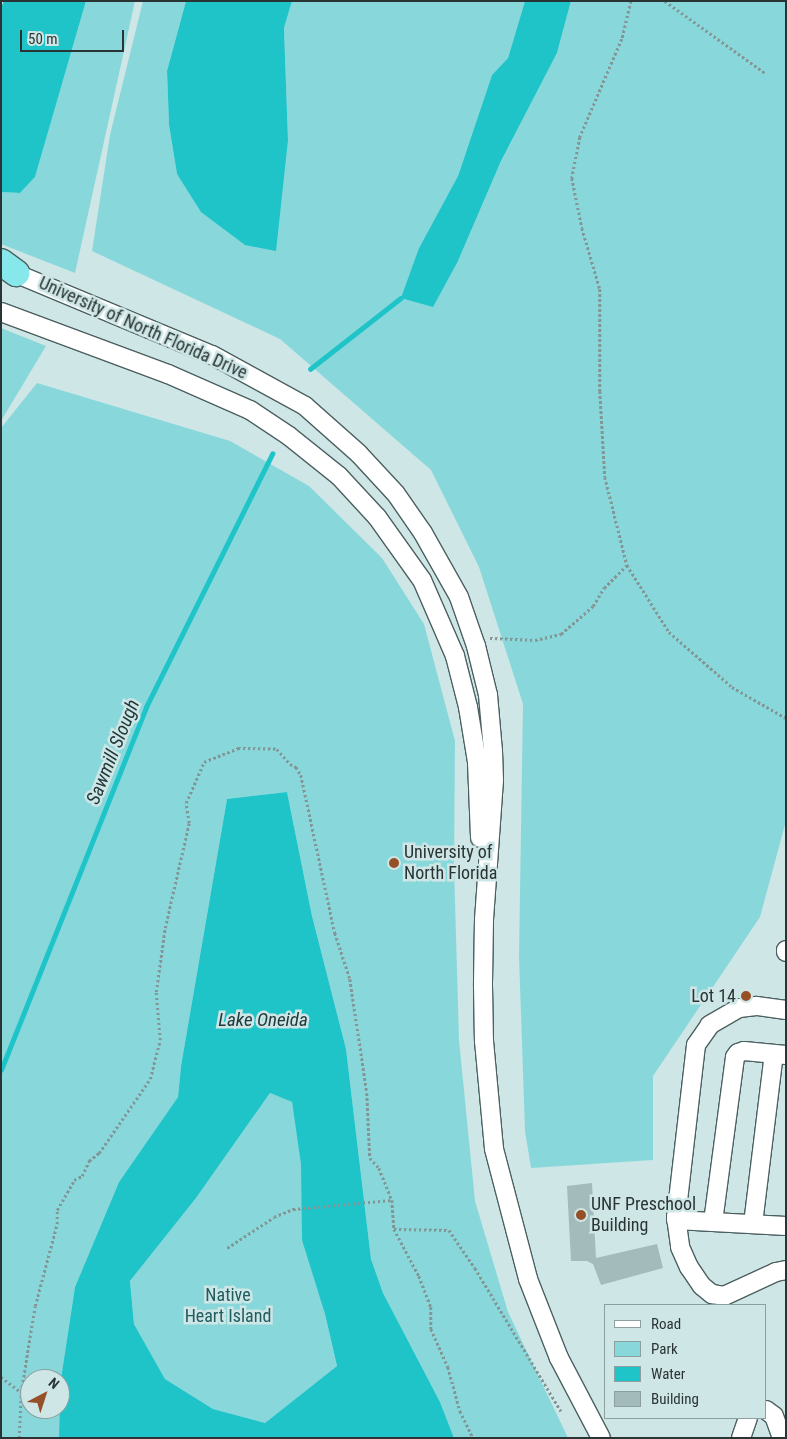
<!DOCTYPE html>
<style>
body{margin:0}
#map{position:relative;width:787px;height:1439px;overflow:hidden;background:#cee6e6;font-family:"Roboto Condensed",sans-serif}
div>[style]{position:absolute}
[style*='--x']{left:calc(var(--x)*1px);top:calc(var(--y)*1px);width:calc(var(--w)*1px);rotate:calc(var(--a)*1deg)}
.green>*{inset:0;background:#88d8db}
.water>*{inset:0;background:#1fc4c9}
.stream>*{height:4.5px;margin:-2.25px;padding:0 2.25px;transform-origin:2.25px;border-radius:2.25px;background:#1fc4c9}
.building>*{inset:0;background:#a4bbbb}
.path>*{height:2.5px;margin-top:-1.25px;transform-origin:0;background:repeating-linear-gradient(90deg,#839595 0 2.5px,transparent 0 5px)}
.roads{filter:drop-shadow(1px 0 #4c6061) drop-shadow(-1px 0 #4c6061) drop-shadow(0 1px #4c6061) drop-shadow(0 -1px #4c6061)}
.minor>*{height:18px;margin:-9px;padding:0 9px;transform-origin:9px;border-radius:9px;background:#fff}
.highway>*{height:26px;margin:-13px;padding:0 13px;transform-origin:13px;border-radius:13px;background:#87e8ec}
.dots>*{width:14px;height:14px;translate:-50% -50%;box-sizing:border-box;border:2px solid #cee6e6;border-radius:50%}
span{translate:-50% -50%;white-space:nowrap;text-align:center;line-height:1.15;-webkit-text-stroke:5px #cee6e6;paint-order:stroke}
.street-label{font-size:18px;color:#2b3434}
.poi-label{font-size:18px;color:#2b3434}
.left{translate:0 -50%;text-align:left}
.right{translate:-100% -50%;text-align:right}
.park-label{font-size:18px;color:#205d5f}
.water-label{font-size:19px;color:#21393a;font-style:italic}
.frame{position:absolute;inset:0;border:2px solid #2b3434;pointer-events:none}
.legend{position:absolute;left:604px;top:1304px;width:162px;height:115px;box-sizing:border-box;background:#cee6e6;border:1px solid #8d9f9f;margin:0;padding:6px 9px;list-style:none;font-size:15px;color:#2b3434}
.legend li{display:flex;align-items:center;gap:10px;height:25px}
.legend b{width:25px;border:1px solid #8d9f9f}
.north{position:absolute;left:20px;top:1369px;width:50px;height:50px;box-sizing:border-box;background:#cee6e6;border:1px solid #8d9f9f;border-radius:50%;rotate:40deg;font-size:14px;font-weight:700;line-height:20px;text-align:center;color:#2b3434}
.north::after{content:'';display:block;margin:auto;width:18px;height:22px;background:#965028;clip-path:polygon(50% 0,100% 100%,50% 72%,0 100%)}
.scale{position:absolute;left:20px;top:30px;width:104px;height:22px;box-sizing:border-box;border:2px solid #2b3434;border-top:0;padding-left:6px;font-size:15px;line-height:18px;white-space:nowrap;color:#2b3434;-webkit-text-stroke:4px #cee6e6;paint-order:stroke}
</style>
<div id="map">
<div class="green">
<i style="clip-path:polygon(86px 1px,135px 1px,75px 273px,1px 244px,1px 192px,20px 193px,35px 177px)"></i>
<i style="clip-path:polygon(143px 1px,186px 1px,167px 71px,169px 125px,177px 174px,288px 140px,284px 28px,292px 1px,525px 1px,508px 58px,492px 75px,458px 176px,419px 248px,402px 298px,458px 261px,501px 161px,557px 53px,571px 1px,786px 1px,786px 821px,760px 917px,653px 1076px,653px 1160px,531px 1168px,525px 1131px,519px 956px,523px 704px,479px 567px,431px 470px,280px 339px,92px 251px,110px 135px)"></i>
<i style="clip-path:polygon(1px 328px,46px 346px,1px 421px)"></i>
<i style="clip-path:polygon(37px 383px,230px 441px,309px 486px,382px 558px,424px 624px,455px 741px,454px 866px,459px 1040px,475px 1201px,508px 1312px,568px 1438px,454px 1438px,440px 1402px,383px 1293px,371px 1259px,346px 1049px,312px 916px,287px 792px,227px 799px,181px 1066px,178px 1097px,119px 1182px,75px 1287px,60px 1385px,60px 1379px,30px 1379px,30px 1409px,59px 1409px,59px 1438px,1px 1438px,1px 428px)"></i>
<i style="clip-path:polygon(270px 1093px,292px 1102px,325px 1314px,337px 1366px,265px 1423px,213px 1409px,165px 1379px,134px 1324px,130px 1281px,196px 1198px)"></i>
</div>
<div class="water">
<i style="clip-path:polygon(4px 1px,86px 1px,35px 177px,20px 193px,1px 192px,1px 7px)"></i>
<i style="clip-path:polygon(186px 1px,292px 1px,284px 28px,288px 140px,276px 251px,245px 245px,201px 212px,177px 174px,169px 125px,167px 71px)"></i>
<i style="clip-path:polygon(525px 1px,571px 1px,557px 53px,501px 161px,458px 261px,433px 307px,401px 298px,419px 248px,458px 176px,492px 75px,508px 58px)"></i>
<i style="clip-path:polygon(evenodd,287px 792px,312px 916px,346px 1049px,371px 1259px,383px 1293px,440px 1402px,454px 1438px,59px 1438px,60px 1385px,75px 1287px,119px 1182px,178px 1097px,181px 1066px,227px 799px,287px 792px,270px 1093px,292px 1102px,301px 1164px,302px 1240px,325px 1314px,337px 1366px,265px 1423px,213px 1409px,165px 1379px,134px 1324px,130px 1281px,196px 1198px,270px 1093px)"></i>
</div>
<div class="stream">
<i style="--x:310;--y:369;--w:115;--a:-38"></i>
<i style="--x:1;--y:1070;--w:391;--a:-68.2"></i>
<i style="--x:146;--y:707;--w:283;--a:-63.5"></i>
</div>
<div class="building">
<i style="clip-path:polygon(592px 1183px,596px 1258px,657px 1244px,663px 1268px,601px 1285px,593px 1264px,587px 1261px,571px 1261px,567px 1186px)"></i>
</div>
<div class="path">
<i style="--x:631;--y:1;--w:39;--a:103"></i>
<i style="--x:622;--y:39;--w:107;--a:113.2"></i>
<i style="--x:580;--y:137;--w:42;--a:101"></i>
<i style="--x:572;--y:178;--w:51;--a:78.7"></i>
<i style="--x:582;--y:228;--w:64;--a:73.6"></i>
<i style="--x:600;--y:289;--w:102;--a:90"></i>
<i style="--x:600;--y:391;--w:86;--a:86.7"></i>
<i style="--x:605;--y:477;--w:91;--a:76"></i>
<i style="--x:627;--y:565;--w:79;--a:57.9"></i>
<i style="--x:669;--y:632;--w:84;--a:41.1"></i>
<i style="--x:732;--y:687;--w:62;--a:29.9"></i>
<i style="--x:665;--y:1;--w:123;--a:35.8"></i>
<i style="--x:490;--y:638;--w:45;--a:2.5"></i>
<i style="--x:535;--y:640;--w:27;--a:-13"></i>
<i style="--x:561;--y:634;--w:43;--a:-41.2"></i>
<i style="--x:593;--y:606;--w:21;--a:-59"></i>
<i style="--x:604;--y:588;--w:33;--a:-45"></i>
<i style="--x:394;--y:1229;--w:55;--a:1"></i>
<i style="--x:449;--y:1230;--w:46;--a:55.6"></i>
<i style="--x:475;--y:1268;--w:167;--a:59"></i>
<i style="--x:227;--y:1248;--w:56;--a:-33.4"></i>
<i style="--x:274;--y:1217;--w:21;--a:-23"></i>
<i style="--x:293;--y:1209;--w:99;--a:-5.2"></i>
<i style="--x:392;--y:1200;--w:29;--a:86"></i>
<i style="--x:394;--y:1229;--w:53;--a:62"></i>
<i style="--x:419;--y:1276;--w:33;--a:69"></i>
<i style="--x:431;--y:1307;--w:22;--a:90"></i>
<i style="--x:431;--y:1329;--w:42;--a:65.9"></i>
<i style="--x:448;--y:1367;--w:46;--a:74.7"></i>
<i style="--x:460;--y:1411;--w:30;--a:64"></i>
<i style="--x:1;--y:1377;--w:25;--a:37"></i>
<i style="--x:19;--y:1438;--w:46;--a:-87.5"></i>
<i style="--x:21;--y:1392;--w:87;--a:-80.8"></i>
<i style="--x:35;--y:1306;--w:85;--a:-75"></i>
<i style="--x:57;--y:1224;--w:14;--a:-90"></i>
<i style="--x:57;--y:1210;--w:34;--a:-60"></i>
<i style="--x:74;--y:1180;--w:9;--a:-27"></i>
<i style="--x:82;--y:1176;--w:17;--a:-65"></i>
<i style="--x:89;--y:1161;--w:13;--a:-39"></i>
<i style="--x:99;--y:1153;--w:90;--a:-55.4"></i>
<i style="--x:150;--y:1079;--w:40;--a:-75.6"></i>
<i style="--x:160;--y:1040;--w:48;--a:-94.8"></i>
<i style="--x:156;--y:992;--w:65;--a:-82"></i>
<i style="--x:165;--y:928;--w:108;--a:-77.1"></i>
<i style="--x:189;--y:823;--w:20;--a:-99"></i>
<i style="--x:186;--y:803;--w:45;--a:-66.3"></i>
<i style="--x:204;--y:762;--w:37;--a:-22"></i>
<i style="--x:238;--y:748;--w:39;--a:1"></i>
<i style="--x:277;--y:749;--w:20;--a:49"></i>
<i style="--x:290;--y:764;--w:7;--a:27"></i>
<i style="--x:296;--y:767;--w:9;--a:58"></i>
<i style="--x:301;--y:775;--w:162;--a:77.9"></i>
<i style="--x:335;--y:933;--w:48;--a:71.9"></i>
<i style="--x:350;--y:979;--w:115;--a:81.5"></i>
<i style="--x:367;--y:1093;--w:65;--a:87.4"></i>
<i style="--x:370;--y:1158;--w:13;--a:48"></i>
<i style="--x:379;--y:1168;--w:35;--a:68"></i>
</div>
<div class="roads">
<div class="minor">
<i style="--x:5;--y:269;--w:224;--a:22.6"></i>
<i style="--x:212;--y:355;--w:106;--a:28.7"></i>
<i style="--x:305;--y:406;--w:72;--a:41.6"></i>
<i style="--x:359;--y:454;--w:54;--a:47.2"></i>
<i style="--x:396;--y:494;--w:47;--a:55.3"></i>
<i style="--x:423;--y:533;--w:73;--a:60.6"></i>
<i style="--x:459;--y:597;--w:52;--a:70.9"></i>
<i style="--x:476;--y:646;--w:50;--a:76.2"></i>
<i style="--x:488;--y:695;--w:56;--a:84.9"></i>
<i style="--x:493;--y:751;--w:29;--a:88"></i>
<i style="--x:494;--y:780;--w:139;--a:94.1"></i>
<i style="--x:484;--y:919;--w:67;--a:90.9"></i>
<i style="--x:483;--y:986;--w:55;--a:89"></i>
<i style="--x:484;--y:1041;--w:108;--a:84.7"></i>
<i style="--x:494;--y:1149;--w:134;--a:75.3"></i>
<i style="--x:528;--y:1279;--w:85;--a:68.6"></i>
<i style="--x:559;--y:1358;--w:90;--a:62.3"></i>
<i style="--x:1;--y:312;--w:178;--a:20.4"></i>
<i style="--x:168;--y:374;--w:90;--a:23.7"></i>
<i style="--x:250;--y:410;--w:47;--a:33.7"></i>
<i style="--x:289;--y:436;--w:64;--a:38.7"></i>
<i style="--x:339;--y:476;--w:56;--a:47.2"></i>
<i style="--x:377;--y:517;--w:77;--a:54.5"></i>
<i style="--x:422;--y:580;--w:83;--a:66.5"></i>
<i style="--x:455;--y:656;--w:53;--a:75.7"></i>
<i style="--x:468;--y:707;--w:56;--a:80.7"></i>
<i style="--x:477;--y:762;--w:76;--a:87.7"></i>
<i style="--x:786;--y:950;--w:2;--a:90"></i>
<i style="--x:786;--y:1010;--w:30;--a:-172"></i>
<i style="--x:756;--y:1006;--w:17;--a:173"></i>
<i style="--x:739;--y:1008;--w:34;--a:150"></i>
<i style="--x:710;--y:1025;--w:24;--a:125"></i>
<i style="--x:696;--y:1045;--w:173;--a:96.6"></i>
<i style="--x:676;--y:1217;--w:30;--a:82"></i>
<i style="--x:680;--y:1247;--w:22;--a:66"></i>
<i style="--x:689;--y:1267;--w:23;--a:56"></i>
<i style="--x:702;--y:1286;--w:13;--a:39"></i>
<i style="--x:712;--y:1294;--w:12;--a:9"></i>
<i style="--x:724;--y:1296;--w:57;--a:-24.8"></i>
<i style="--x:776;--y:1272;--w:10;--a:-11"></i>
<i style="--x:676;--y:1220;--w:110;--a:3.1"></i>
<i style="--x:713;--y:1222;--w:166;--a:-82.4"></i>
<i style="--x:735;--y:1057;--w:5;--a:-53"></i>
<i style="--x:738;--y:1053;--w:6;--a:-18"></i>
<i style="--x:744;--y:1051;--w:42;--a:5.4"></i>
<i style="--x:753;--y:1224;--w:171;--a:-83"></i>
<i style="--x:766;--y:1410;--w:10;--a:37"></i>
<i style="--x:774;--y:1416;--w:23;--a:70"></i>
<i style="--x:741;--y:1438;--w:21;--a:-71"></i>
</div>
<div class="highway">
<i style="--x:1;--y:262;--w:19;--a:36"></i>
</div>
</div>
<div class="dots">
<i style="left:394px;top:863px;background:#965028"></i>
<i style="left:746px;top:996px;background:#965028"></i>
<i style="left:581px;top:1215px;background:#965028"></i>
</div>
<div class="street-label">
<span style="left:143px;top:328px;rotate:24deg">University of North Florida Drive</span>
</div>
<div class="poi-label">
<span class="left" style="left:404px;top:863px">University of<br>North Florida</span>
<span class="right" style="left:736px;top:996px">Lot 14</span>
<span class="left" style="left:591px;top:1215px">UNF Preschool<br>Building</span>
</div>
<div class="park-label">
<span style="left:228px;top:1306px">Native<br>Heart Island</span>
</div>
<div class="water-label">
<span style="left:113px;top:752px;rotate:-68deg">Sawmill Slough</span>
<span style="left:263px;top:1020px">Lake Oneida</span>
</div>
<div class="frame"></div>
<ul class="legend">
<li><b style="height:6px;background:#fff"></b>Road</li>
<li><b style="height:14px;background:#88d8db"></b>Park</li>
<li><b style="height:14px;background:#1fc4c9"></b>Water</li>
<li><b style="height:14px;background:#a4bbbb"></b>Building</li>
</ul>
<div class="north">N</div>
<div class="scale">50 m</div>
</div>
